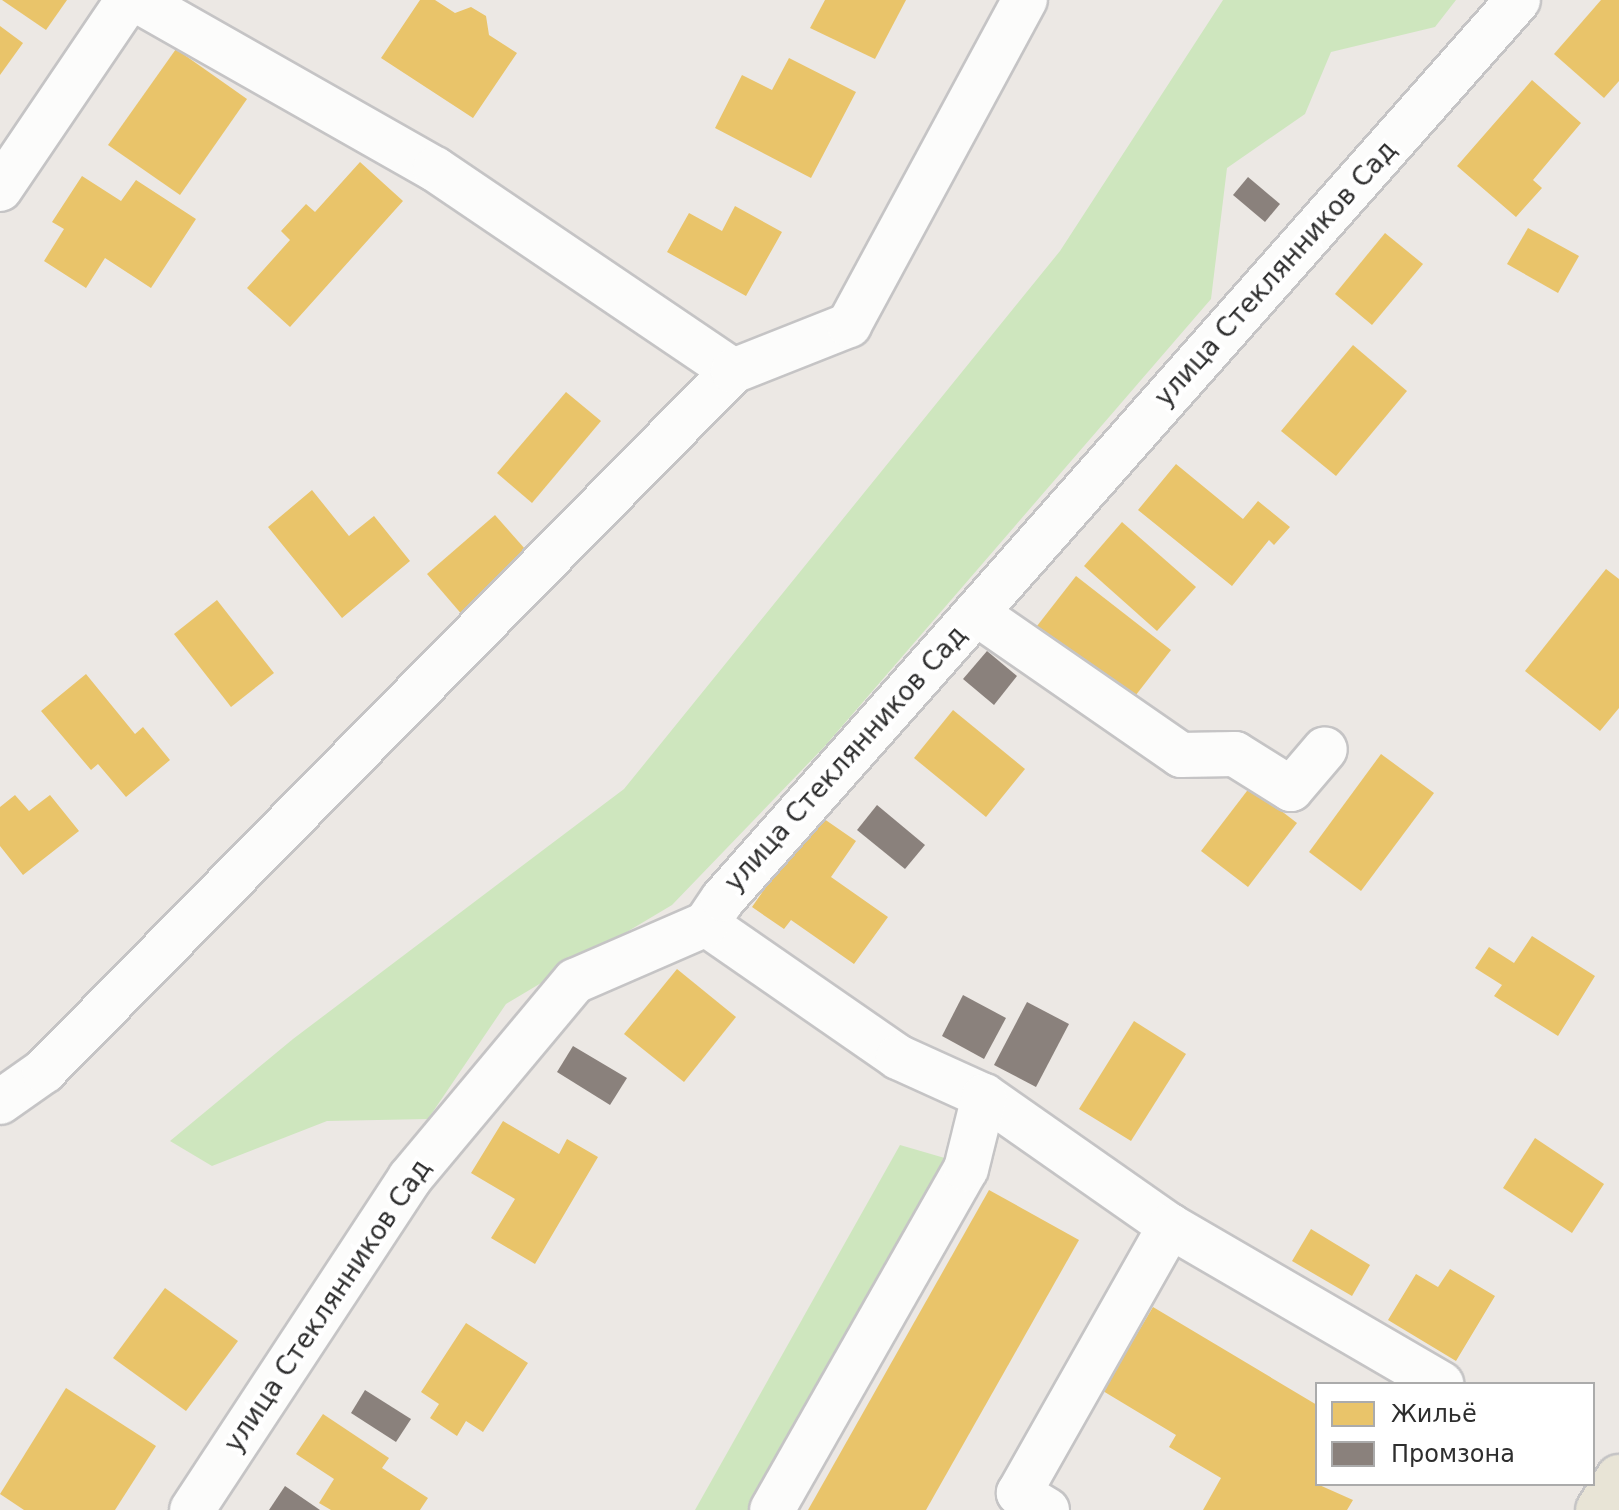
<!DOCTYPE html>
<meta charset="utf-8">
<style>
body{margin:0}
#map{position:relative;width:1619px;height:1510px;overflow:hidden;background:#ece8e4;font-family:"DejaVu Sans",sans-serif}
div>[style]{position:absolute}
[style*='--x']{left:calc(var(--x)*1px);top:calc(var(--y)*1px);width:calc(var(--w)*1px);rotate:calc(var(--a)*1deg)}
.green>*{inset:0;background:#cee6be}
.homes>*{inset:0;background:#e9c46a}
.industry>*{inset:0;background:#8a817c}
.roads{filter:drop-shadow(2px 0 #c5c4c5) drop-shadow(-2px 0 #c5c4c5) drop-shadow(0 2px #c5c4c5) drop-shadow(0 -2px #c5c4c5)}
.minor>*{height:44px;margin:-22px;padding:0 22px;transform-origin:22px;border-radius:22px;background:#fcfcfb}
.major>*{height:44px;margin:-22px;padding:0 22px;transform-origin:22px;border-radius:22px;background:#e8e4d6}
span{translate:-50% -50%;white-space:nowrap;text-align:center;line-height:1.15;-webkit-text-stroke:8px #fff;paint-order:stroke}
.street-label{font-size:26px;color:#2e2e2e}
.legend{position:absolute;left:1315px;top:1382px;width:280px;height:104px;box-sizing:border-box;background:#fff;border:2px solid #ababab;margin:0;padding:10px 14px;list-style:none;font-size:24px;color:#2e2e2e}
.legend li{display:flex;align-items:center;gap:16px;height:40px}
.legend b{width:40px;border:2px solid #ababab}
</style>
<div id="map">
<div class="green">
<i style="clip-path:polygon(1223px 0,1456px 0,1435px 27px,1331px 52px,1305px 114px,1227px 168px,1211px 299px,825px 746px,672px 905px,506px 1004px,428px 1119px,327px 1121px,212px 1166px,170px 1141px,293px 1039px,624px 789px,1060px 251px)"></i>
<i style="clip-path:polygon(900px 1145px,955px 1161px,761px 1510px,695px 1510px)"></i>
</div>
<div class="homes">
<i style="clip-path:polygon(2px 0,67px 0,46px 30px)"></i>
<i style="clip-path:polygon(420px 0,435px 0,455px 13px,471px 7px,486px 16px,489px 35px,517px 53px,473px 118px,381px 58px)"></i>
<i style="clip-path:polygon(825px 0,906px 0,875px 59px,810px 28px)"></i>
<i style="clip-path:polygon(1601px 0,1619px 0,1619px 81px,1604px 98px,1554px 54px)"></i>
<i style="clip-path:polygon(0 26px,23px 43px,0 75px)"></i>
<i style="clip-path:polygon(176px 49px,247px 99px,180px 195px,108px 145px)"></i>
<i style="clip-path:polygon(789px 58px,856px 92px,811px 178px,715px 128px,742px 75px,772px 90px)"></i>
<i style="clip-path:polygon(1532px 80px,1581px 123px,1533px 180px,1542px 188px,1516px 217px,1457px 166px)"></i>
<i style="clip-path:polygon(360px 162px,403px 201px,290px 327px,247px 288px,290px 240px,281px 231px,306px 204px,315px 212px)"></i>
<i style="clip-path:polygon(82px 176px,121px 201px,136px 180px,196px 219px,151px 288px,105px 258px,86px 288px,44px 261px,64px 229px,52px 222px)"></i>
<i style="clip-path:polygon(735px 206px,782px 232px,746px 296px,667px 252px,689px 213px,722px 231px)"></i>
<i style="clip-path:polygon(1528px 228px,1579px 256px,1558px 293px,1507px 264px)"></i>
<i style="clip-path:polygon(1385px 233px,1423px 264px,1372px 325px,1335px 294px)"></i>
<i style="clip-path:polygon(1353px 345px,1407px 391px,1336px 476px,1281px 431px)"></i>
<i style="clip-path:polygon(566px 392px,601px 421px,532px 503px,497px 473px)"></i>
<i style="clip-path:polygon(1176px 464px,1243px 519px,1258px 501px,1290px 527px,1274px 545px,1269px 540px,1232px 586px,1138px 510px)"></i>
<i style="clip-path:polygon(312px 490px,349px 536px,374px 516px,410px 561px,342px 618px,268px 527px)"></i>
<i style="clip-path:polygon(495px 515px,533px 558px,464px 617px,427px 574px)"></i>
<i style="clip-path:polygon(1122px 522px,1196px 587px,1157px 631px,1084px 566px)"></i>
<i style="clip-path:polygon(1606px 569px,1619px 579px,1619px 708px,1600px 731px,1525px 671px)"></i>
<i style="clip-path:polygon(1076px 576px,1171px 650px,1132px 700px,1037px 626px)"></i>
<i style="clip-path:polygon(217px 600px,274px 673px,231px 707px,174px 634px)"></i>
<i style="clip-path:polygon(86px 674px,135px 734px,143px 727px,170px 760px,126px 797px,98px 764px,91px 770px,41px 711px)"></i>
<i style="clip-path:polygon(953px 710px,1025px 769px,986px 817px,914px 758px)"></i>
<i style="clip-path:polygon(1381px 754px,1434px 793px,1361px 891px,1309px 852px)"></i>
<i style="clip-path:polygon(1250px 787px,1297px 823px,1248px 887px,1201px 851px)"></i>
<i style="clip-path:polygon(15px 795px,29px 811px,50px 795px,79px 831px,23px 875px,0 846px,0 807px)"></i>
<i style="clip-path:polygon(817px 814px,856px 841px,831px 877px,888px 917px,854px 964px,791px 920px,784px 929px,752px 907px)"></i>
<i style="clip-path:polygon(1532px 936px,1595px 976px,1558px 1036px,1494px 996px,1502px 985px,1475px 968px,1489px 947px,1514px 963px)"></i>
<i style="clip-path:polygon(677px 969px,736px 1017px,684px 1082px,624px 1034px)"></i>
<i style="clip-path:polygon(1134px 1021px,1186px 1054px,1131px 1141px,1079px 1109px)"></i>
<i style="clip-path:polygon(503px 1121px,559px 1154px,567px 1139px,598px 1157px,535px 1264px,491px 1238px,515px 1199px,471px 1173px)"></i>
<i style="clip-path:polygon(1535px 1138px,1604px 1184px,1572px 1233px,1503px 1188px)"></i>
<i style="clip-path:polygon(989px 1190px,1079px 1240px,926px 1510px,808px 1510px)"></i>
<i style="clip-path:polygon(1311px 1229px,1370px 1265px,1352px 1296px,1292px 1261px)"></i>
<i style="clip-path:polygon(1450px 1269px,1495px 1296px,1456px 1361px,1388px 1320px,1416px 1274px,1438px 1287px)"></i>
<i style="clip-path:polygon(165px 1288px,238px 1341px,186px 1411px,113px 1358px)"></i>
<i style="clip-path:polygon(1153px 1307px,1317px 1405px,1317px 1484px,1353px 1500px,1347px 1510px,1203px 1510px,1221px 1478px,1169px 1447px,1176px 1435px,1103px 1391px)"></i>
<i style="clip-path:polygon(466px 1323px,528px 1363px,483px 1432px,466px 1421px,457px 1436px,430px 1418px,439px 1404px,421px 1392px)"></i>
<i style="clip-path:polygon(66px 1388px,156px 1446px,115px 1510px,24px 1510px,0 1494px)"></i>
<i style="clip-path:polygon(323px 1414px,389px 1458px,382px 1468px,428px 1498px,420px 1510px,331px 1510px,319px 1503px,334px 1479px,296px 1454px)"></i>
</div>
<div class="industry">
<i style="clip-path:polygon(1248px 177px,1280px 204px,1265px 222px,1233px 195px)"></i>
<i style="clip-path:polygon(987px 651px,1017px 676px,994px 705px,963px 679px)"></i>
<i style="clip-path:polygon(877px 805px,925px 845px,905px 869px,857px 830px)"></i>
<i style="clip-path:polygon(963px 995px,1006px 1018px,984px 1059px,942px 1036px)"></i>
<i style="clip-path:polygon(1027px 1002px,1069px 1024px,1036px 1087px,994px 1065px)"></i>
<i style="clip-path:polygon(573px 1046px,627px 1078px,610px 1105px,557px 1072px)"></i>
<i style="clip-path:polygon(365px 1390px,411px 1419px,396px 1442px,351px 1413px)"></i>
<i style="clip-path:polygon(285px 1486px,320px 1510px,269px 1510px)"></i>
</div>
<div class="roads">
<div class="minor">
<i style="--x:137;--y:0;--w:343;--a:29.6"></i>
<i style="--x:435;--y:169;--w:360;--a:34.1"></i>
<i style="--x:0;--y:189;--w:228;--a:-55.9"></i>
<i style="--x:976;--y:613;--w:249;--a:34.7"></i>
<i style="--x:1181;--y:755;--w:54;--a:-1.1"></i>
<i style="--x:1235;--y:754;--w:66;--a:32"></i>
<i style="--x:1291;--y:789;--w:52;--a:-49.6"></i>
<i style="--x:706;--y:924;--w:234;--a:34.7"></i>
<i style="--x:898;--y:1057;--w:94;--a:24.4"></i>
<i style="--x:984;--y:1096;--w:227;--a:35"></i>
<i style="--x:1170;--y:1226;--w:314;--a:30.2"></i>
<i style="--x:0;--y:1102;--w:54;--a:-35.2"></i>
<i style="--x:44;--y:1071;--w:982;--a:-45.45"></i>
<i style="--x:733;--y:371;--w:125;--a:-21.6"></i>
<i style="--x:849;--y:325;--w:370;--a:-61.6"></i>
<i style="--x:192;--y:1510;--w:397;--a:-56.7"></i>
<i style="--x:410;--y:1178;--w:257;--a:-50.1"></i>
<i style="--x:575;--y:981;--w:143;--a:-23.5"></i>
<i style="--x:706;--y:924;--w:30;--a:-56"></i>
<i style="--x:723;--y:899;--w:1200;--a:-48.51"></i>
<i style="--x:772;--y:1510;--w:392;--a:-60.4"></i>
<i style="--x:966;--y:1169;--w:75;--a:-76.1"></i>
<i style="--x:1047;--y:1510;--w:33;--a:-149"></i>
<i style="--x:1019;--y:1493;--w:307;--a:-60.5"></i>
</div>
<div class="major">
<i style="--x:1598;--y:1510;--w:39;--a:-58"></i>
</div>
</div>
<div class="street-label">
<span style="left:1276px;top:274px;rotate:-48deg">улица Стеклянников Сад</span>
<span style="left:846px;top:759px;rotate:-48deg">улица Стеклянников Сад</span>
<span style="left:328px;top:1306px;rotate:-56deg">улица Стеклянников Сад</span>
</div>
<ul class="legend">
<li><b style="height:22px;background:#e9c46a"></b>Жильё</li>
<li><b style="height:22px;background:#8a817c"></b>Промзона</li>
</ul>
</div>
